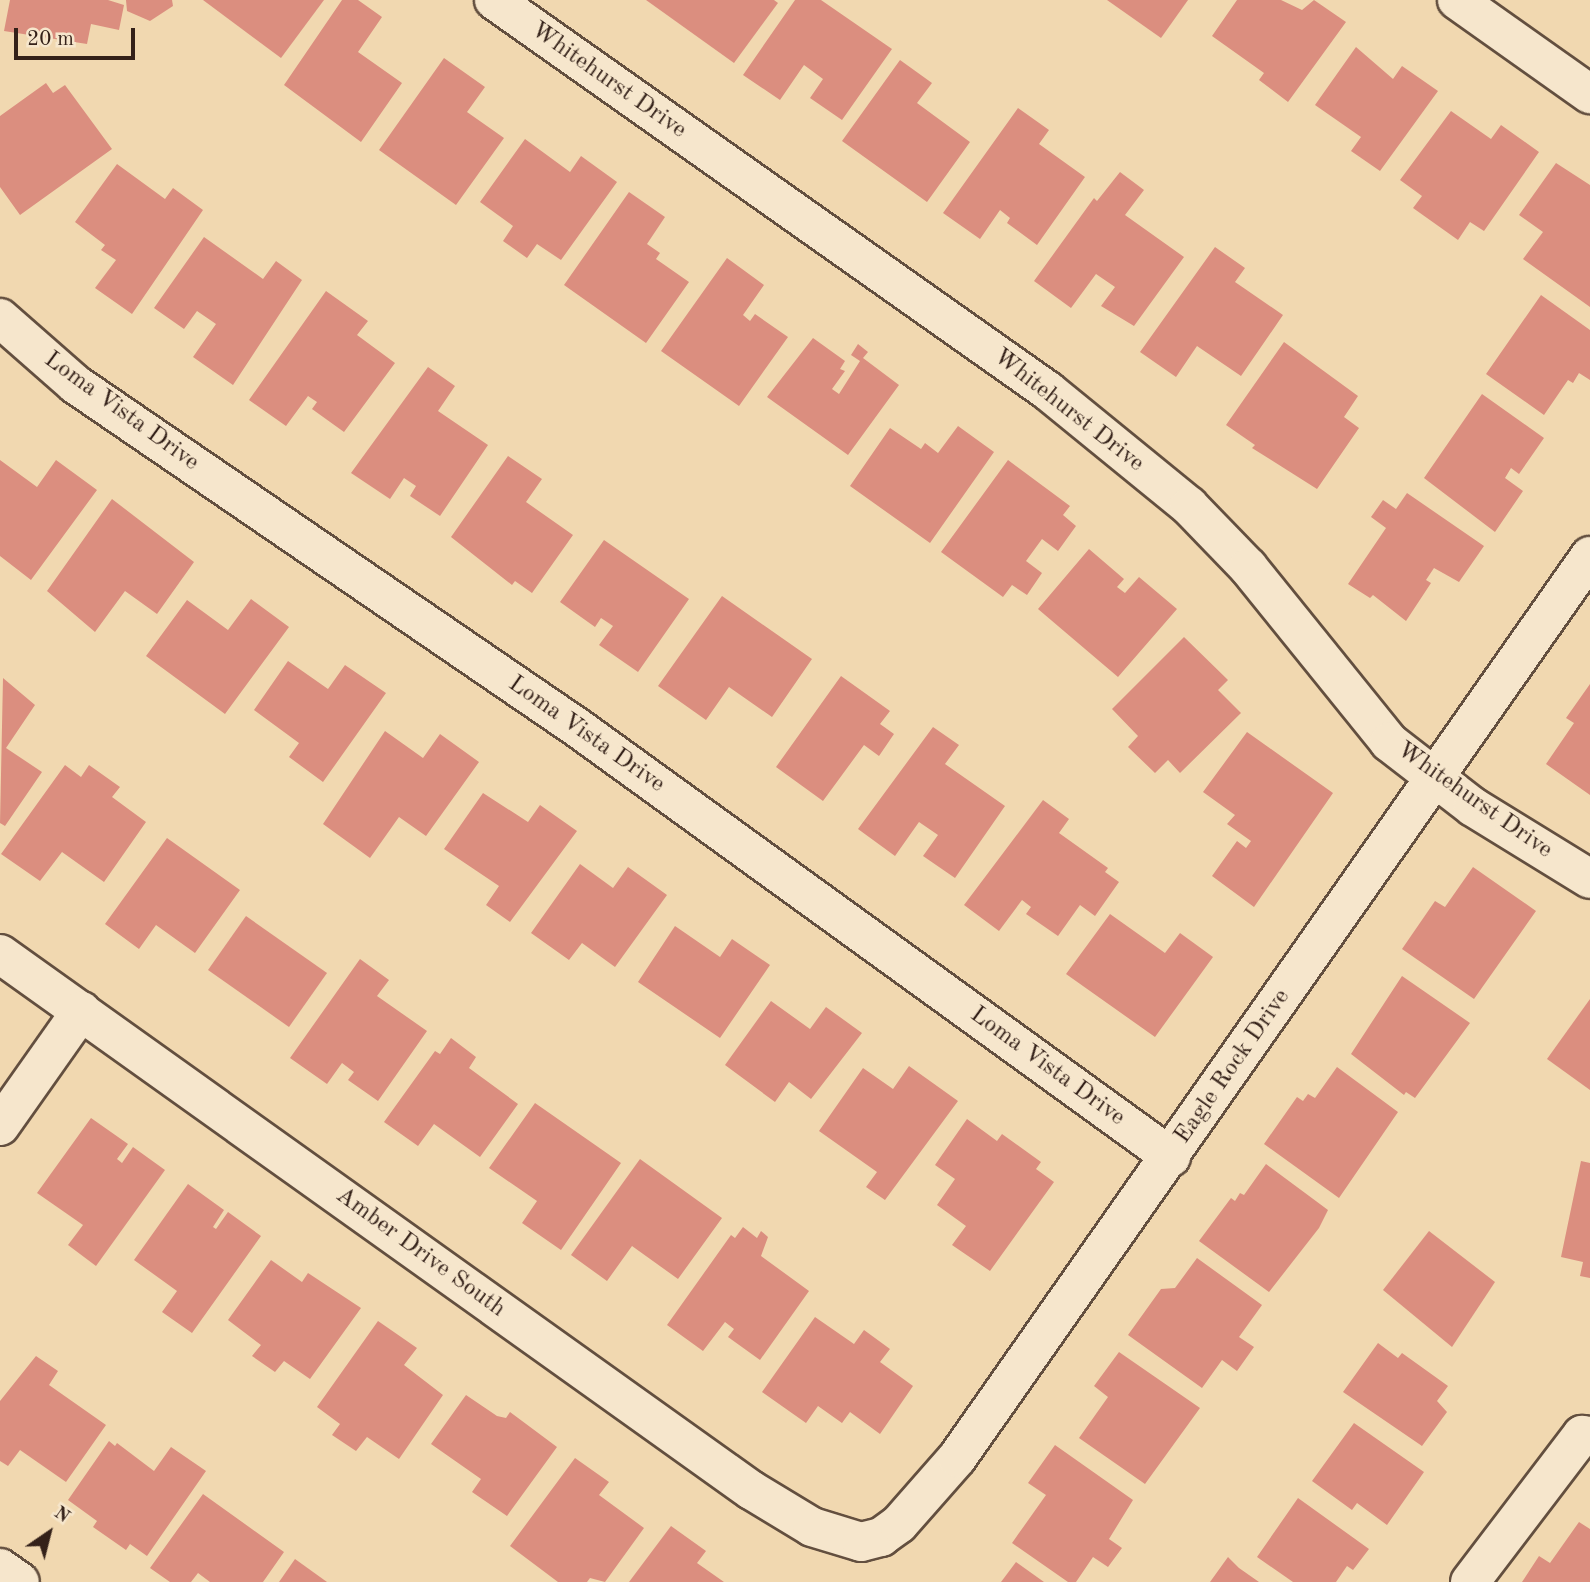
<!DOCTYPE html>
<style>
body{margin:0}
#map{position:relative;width:1590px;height:1582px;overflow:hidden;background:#f1d8b0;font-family:"Old Standard TT",serif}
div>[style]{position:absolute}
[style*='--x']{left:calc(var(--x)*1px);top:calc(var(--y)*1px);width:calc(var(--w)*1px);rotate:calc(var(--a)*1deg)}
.building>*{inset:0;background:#db8e7f}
.roads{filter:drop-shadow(2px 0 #634f3f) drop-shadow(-2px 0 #634f3f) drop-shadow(0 2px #634f3f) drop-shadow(0 -2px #634f3f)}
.minor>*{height:38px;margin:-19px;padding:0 19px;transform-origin:19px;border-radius:19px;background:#f6e6cc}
span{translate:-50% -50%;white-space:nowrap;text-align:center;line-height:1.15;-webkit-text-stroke:6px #f6e6cc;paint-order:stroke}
.street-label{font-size:24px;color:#342119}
.north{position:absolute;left:14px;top:1498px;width:70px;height:70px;-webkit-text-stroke:5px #f6e6cc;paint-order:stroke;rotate:35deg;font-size:19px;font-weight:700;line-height:28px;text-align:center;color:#342119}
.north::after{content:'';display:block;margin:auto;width:24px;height:32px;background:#342119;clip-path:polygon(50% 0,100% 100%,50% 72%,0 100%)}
.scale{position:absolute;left:14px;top:28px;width:121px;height:32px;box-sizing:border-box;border:4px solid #342119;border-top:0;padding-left:9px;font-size:21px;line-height:24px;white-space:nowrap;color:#342119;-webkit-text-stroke:5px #f6e6cc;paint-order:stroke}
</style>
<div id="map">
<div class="building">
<i style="clip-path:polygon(10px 0,108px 0,124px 5px,119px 30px,91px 24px,87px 44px,4px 31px)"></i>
<i style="clip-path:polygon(126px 0,172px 0,173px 6px,150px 21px,127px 11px)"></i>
<i style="clip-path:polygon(203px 0,324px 0,281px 58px)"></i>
<i style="clip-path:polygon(342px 0,358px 0,382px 17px,358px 52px,402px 83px,361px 142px,284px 85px)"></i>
<i style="clip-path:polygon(646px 0,774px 0,778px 3px,734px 63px)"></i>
<i style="clip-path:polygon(795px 0,821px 0,892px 49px,842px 120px,810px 98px,823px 79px,804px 65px,780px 100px,743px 75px)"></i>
<i style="clip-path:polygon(1107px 0,1188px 0,1161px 38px)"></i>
<i style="clip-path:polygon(1237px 0,1281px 0,1302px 10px,1314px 0,1346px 22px,1288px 102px,1259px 80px,1264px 73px,1212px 36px)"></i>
<i style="clip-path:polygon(1356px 47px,1393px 79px,1402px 66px,1438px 91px,1380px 171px,1351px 151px,1361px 137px,1315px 105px)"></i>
<i style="clip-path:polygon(444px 58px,485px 87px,467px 112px,504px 138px,456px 205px,379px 150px)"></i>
<i style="clip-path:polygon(900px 60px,932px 83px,917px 103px,970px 142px,927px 202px,842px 141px)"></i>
<i style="clip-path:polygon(46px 83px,53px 93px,65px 85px,112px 149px,20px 215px,0 187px,0 116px)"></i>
<i style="clip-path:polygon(1018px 108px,1049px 130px,1039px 144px,1085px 177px,1037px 245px,1007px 223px,1010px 218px,1000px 210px,980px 239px,943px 213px)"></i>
<i style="clip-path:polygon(1451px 111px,1491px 139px,1501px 125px,1539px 152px,1484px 231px,1470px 222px,1458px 240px,1413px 208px,1422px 196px,1400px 180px)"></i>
<i style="clip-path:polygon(525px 139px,570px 172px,581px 156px,617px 182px,561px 260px,537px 244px,527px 258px,503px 241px,513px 226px,480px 202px)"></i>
<i style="clip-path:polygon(1556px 163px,1590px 185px,1590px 307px,1523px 259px,1543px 232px,1519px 215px)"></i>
<i style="clip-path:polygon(117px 164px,165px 199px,173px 188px,203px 210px,132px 314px,95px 288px,116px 260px,101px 250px,105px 245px,75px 222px)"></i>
<i style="clip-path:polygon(1120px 172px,1144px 190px,1125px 215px,1184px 257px,1134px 326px,1101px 306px,1115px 287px,1096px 274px,1071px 308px,1034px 281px,1094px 198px,1097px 201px)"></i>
<i style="clip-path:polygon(629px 192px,665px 217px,647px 244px,660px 253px,656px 259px,689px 282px,646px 343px,564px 285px)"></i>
<i style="clip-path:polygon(204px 237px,263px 279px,276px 261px,302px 280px,233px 385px,193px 357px,216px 324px,197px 311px,184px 329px,154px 308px)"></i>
<i style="clip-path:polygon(1215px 247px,1245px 268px,1235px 282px,1283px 315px,1241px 376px,1197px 346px,1176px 377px,1140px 352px)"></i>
<i style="clip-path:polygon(727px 258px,764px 285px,743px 315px,750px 321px,755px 314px,788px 337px,739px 406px,661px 351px)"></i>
<i style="clip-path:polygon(326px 291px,368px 321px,357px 335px,395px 363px,344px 432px,312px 409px,317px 402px,308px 396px,286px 426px,249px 400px)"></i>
<i style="clip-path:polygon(1541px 295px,1590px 330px,1590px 380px,1579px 373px,1573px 383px,1568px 380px,1544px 415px,1486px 374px)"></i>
<i style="clip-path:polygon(813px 338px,845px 361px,840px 369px,845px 371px,832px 389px,839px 394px,860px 361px,851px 355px,858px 344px,868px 352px,863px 358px,899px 385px,848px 455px,767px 397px)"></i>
<i style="clip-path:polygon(1284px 342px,1358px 396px,1344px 417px,1359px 428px,1317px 489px,1252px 448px,1255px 445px,1226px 425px)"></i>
<i style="clip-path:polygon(428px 367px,455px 386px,438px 411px,488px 445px,440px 516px,410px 496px,416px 486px,404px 478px,390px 499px,351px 473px)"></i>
<i style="clip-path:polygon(1482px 394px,1544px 438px,1519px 474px,1511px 468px,1505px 478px,1523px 491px,1495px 532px,1424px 478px)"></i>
<i style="clip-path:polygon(958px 426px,994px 452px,930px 543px,850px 486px,890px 428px,921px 449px,925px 443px,938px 453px)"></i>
<i style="clip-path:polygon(508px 456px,542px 479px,526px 502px,573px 535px,532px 593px,515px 581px,512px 585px,451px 537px)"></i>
<i style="clip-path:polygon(0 460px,37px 487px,56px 460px,97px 490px,31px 580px,0 556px)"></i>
<i style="clip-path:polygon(1008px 460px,1070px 506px,1063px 515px,1076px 526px,1058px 551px,1042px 539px,1026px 561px,1042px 573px,1027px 595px,1012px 585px,1003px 597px,941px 552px)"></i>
<i style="clip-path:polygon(1407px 493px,1484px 546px,1459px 582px,1434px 568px,1426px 580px,1431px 583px,1406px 621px,1373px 595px,1370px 598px,1348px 584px,1386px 528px,1371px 517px,1383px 500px,1396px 509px)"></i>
<i style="clip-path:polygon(112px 499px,194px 562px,157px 614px,125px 591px,95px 632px,47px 591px)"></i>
<i style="clip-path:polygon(604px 540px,689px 599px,638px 672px,599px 645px,613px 626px,601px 618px,595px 627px,560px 602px)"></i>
<i style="clip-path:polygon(1089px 549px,1124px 579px,1117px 587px,1125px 593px,1139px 577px,1177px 609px,1118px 677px,1038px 609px)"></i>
<i style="clip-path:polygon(722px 596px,812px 659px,772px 717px,729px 687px,706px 720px,658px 686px)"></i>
<i style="clip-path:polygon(251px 599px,289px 627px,225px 714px,146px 656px,187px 600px,228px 630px)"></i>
<i style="clip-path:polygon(1184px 637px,1228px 680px,1218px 690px,1241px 713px,1180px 773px,1168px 760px,1155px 773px,1128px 747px,1138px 736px,1112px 709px)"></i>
<i style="clip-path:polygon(288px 661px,328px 689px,345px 665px,386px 693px,323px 782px,289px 757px,299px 743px,254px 710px)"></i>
<i style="clip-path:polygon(841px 676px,890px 711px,880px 724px,894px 734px,879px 756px,864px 745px,823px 801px,776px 767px)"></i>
<i style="clip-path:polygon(3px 678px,35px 705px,6px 748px,42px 772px,5px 826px,0 823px)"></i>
<i style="clip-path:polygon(1590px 684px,1590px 795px,1546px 764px,1574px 723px,1566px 718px)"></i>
<i style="clip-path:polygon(933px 727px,959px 745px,945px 764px,1005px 806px,955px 878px,923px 856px,938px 835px,919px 822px,895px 856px,858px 829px)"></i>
<i style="clip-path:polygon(385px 731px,423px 758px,440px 734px,479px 762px,426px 836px,399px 817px,370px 858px,323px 824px)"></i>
<i style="clip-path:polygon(1247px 732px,1333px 793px,1254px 907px,1212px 876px,1237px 841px,1246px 848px,1251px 841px,1227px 824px,1235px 815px,1203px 792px)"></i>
<i style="clip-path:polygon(65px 765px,81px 777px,89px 765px,120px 787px,112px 797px,146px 822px,104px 882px,62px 852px,40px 881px,1px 854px)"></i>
<i style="clip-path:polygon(483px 793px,528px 822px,540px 805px,577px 831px,510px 922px,486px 905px,499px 886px,444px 849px)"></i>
<i style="clip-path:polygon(1043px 800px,1069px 819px,1059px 833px,1108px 868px,1105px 872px,1119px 882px,1095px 916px,1080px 905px,1058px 936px,1026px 914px,1031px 907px,1022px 900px,999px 931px,964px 905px)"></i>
<i style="clip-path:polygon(167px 838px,240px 890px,195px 953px,156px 925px,139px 949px,105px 924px)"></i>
<i style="clip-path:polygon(580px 864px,613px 888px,628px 867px,667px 895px,615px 967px,582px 943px,569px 960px,531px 933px)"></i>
<i style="clip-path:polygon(1473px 867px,1536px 911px,1474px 999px,1402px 949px,1435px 901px,1445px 907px)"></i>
<i style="clip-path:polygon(1110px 914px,1165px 953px,1180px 933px,1213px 957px,1155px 1037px,1066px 974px)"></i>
<i style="clip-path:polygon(246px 916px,327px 973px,289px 1027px,208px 970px)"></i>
<i style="clip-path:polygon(675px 926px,720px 957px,732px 939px,770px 965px,720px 1038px,638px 982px)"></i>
<i style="clip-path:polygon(360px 959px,389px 980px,377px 996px,427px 1031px,378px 1101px,348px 1080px,354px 1072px,342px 1063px,327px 1084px,290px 1058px)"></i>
<i style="clip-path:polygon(1402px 976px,1470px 1023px,1415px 1098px,1406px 1092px,1404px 1095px,1351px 1054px)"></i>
<i style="clip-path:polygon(1590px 999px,1590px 1090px,1547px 1059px)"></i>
<i style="clip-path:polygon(771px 1001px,810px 1029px,826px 1007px,862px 1033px,811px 1099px,789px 1082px,775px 1102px,725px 1065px)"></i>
<i style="clip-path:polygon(451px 1038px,476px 1057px,469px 1068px,518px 1104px,480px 1157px,434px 1124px,418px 1146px,384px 1122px,435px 1051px,440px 1054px)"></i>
<i style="clip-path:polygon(909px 1066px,958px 1101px,885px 1200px,866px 1187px,877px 1172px,819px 1131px,863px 1068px,893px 1089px)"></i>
<i style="clip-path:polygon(1337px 1067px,1398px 1112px,1339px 1198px,1264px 1144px,1297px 1097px,1303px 1101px,1308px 1094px,1315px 1098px)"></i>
<i style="clip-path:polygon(535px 1103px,621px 1163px,561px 1250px,522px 1223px,537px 1201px,489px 1168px)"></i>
<i style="clip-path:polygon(91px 1118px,128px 1144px,117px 1159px,122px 1163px,133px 1147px,165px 1170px,96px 1266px,68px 1245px,83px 1225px,37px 1193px)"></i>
<i style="clip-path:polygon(967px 1119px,997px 1141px,1002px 1134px,1041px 1162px,1036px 1169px,1054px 1182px,990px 1271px,952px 1245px,966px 1226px,937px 1205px,955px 1179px,935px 1165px)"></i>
<i style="clip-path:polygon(640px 1159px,722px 1218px,678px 1279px,632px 1246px,607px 1281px,571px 1255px)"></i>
<i style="clip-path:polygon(1581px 1161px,1590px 1163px,1590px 1278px,1580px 1276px,1583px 1262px,1561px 1257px)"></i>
<i style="clip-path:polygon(1266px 1164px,1328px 1210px,1319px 1228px,1269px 1292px,1199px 1241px,1231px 1198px,1235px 1201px,1240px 1193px,1244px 1195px)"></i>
<i style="clip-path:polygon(188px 1184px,224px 1210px,213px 1227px,216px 1229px,228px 1212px,261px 1236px,192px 1333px,162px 1312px,177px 1291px,134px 1260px)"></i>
<i style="clip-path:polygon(743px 1227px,757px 1238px,761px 1231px,768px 1237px,761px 1256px,809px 1291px,760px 1360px,728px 1337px,734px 1329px,725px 1322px,703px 1351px,667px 1325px,731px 1235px,735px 1238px)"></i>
<i style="clip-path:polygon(1429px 1231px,1495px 1282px,1452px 1347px,1383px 1290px)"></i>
<i style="clip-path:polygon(1197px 1258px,1262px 1305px,1239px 1337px,1254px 1347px,1237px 1371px,1222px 1360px,1202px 1388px,1128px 1335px,1161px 1289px,1175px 1288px)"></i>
<i style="clip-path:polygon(271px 1260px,302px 1282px,308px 1273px,361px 1308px,310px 1379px,284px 1361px,275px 1372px,252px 1356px,261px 1345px,228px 1320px)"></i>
<i style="clip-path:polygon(815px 1317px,854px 1344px,864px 1330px,890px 1349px,880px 1362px,913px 1386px,880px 1434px,850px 1412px,842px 1423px,818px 1406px,806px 1423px,762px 1392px)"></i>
<i style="clip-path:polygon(378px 1321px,417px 1348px,404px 1365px,443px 1395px,399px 1459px,367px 1437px,356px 1451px,332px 1435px,340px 1424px,317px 1407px)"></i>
<i style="clip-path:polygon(1378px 1343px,1398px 1358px,1402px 1353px,1448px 1386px,1437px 1401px,1447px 1412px,1422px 1446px,1343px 1392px)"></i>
<i style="clip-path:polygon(1119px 1352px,1200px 1408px,1145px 1484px,1079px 1438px,1108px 1397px,1094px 1386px)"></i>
<i style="clip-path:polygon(36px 1356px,58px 1371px,49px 1385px,106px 1425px,66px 1482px,20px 1450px,8px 1466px,0 1461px,0 1401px)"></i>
<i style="clip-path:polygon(466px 1395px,497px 1416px,506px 1418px,510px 1412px,557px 1447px,507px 1516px,472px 1492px,481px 1479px,431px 1444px)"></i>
<i style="clip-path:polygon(1354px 1423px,1424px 1472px,1387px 1525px,1357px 1503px,1352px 1510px,1312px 1481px)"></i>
<i style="clip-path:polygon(109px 1441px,115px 1446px,117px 1443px,154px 1471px,171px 1447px,206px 1471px,147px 1556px,130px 1544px,126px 1550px,93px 1527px,97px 1521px,68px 1500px)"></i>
<i style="clip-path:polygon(1055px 1445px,1133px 1500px,1109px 1539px,1122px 1548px,1108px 1567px,1093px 1557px,1076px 1582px,1068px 1582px,1012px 1543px,1046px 1495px,1028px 1483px)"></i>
<i style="clip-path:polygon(575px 1458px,609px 1482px,599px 1495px,644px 1528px,605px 1582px,590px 1578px,587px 1582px,558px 1582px,510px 1546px)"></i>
<i style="clip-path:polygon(203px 1494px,284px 1552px,263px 1582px,210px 1582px,198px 1573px,191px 1582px,170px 1582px,150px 1568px)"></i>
<i style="clip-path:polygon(1298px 1498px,1369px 1549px,1353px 1570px,1347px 1566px,1336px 1582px,1293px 1582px,1257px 1557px)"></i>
<i style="clip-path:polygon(1579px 1522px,1590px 1529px,1590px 1582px,1522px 1582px,1539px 1556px,1550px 1563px)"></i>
<i style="clip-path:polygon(671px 1526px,706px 1551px,697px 1563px,724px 1582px,629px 1582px)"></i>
<i style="clip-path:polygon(1228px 1557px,1239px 1568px,1259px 1582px,1210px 1582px)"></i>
<i style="clip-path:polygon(295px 1559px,327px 1582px,279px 1582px)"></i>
<i style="clip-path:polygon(1016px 1562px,1044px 1582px,1001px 1582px)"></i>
</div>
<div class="roads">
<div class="minor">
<i style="--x:494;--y:0;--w:678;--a:35.21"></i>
<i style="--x:1048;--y:391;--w:182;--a:39.2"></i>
<i style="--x:1189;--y:506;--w:85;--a:46"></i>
<i style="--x:1248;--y:567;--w:225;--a:51.1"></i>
<i style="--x:1389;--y:742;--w:106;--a:37.7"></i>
<i style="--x:1473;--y:807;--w:137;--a:31.6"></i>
<i style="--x:1457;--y:0;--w:163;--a:35.3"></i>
<i style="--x:0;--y:318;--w:100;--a:41.3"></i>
<i style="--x:75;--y:384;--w:609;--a:34.37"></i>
<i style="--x:578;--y:728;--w:732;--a:35.88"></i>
<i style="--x:0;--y:954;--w:923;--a:35.52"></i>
<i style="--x:751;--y:1490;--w:71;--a:31.2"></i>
<i style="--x:812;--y:1527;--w:51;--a:17"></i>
<i style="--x:861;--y:1542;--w:21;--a:-14"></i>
<i style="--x:881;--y:1537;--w:22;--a:-36"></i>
<i style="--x:899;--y:1524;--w:88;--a:-48.7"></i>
<i style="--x:957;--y:1458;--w:1102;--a:-54.94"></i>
<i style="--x:0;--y:1126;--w:141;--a:-54.8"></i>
<i style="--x:0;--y:1568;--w:24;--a:35"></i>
<i style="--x:1470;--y:1582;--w:185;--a:-52.7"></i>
<i style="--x:1582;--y:1435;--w:8;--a:7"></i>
</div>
</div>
<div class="street-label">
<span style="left:608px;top:81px;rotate:35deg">Whitehurst Drive</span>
<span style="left:1068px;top:411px;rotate:38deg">Whitehurst Drive</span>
<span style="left:121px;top:412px;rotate:36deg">Loma Vista Drive</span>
<span style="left:586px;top:735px;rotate:35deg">Loma Vista Drive</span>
<span style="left:1474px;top:801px;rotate:35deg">Whitehurst Drive</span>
<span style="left:1047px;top:1067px;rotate:36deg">Loma Vista Drive</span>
<span style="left:1233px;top:1067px;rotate:-55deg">Eagle Rock Drive</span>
<span style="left:420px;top:1253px;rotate:36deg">Amber Drive South</span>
</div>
<div class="north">N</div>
<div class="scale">20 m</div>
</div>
